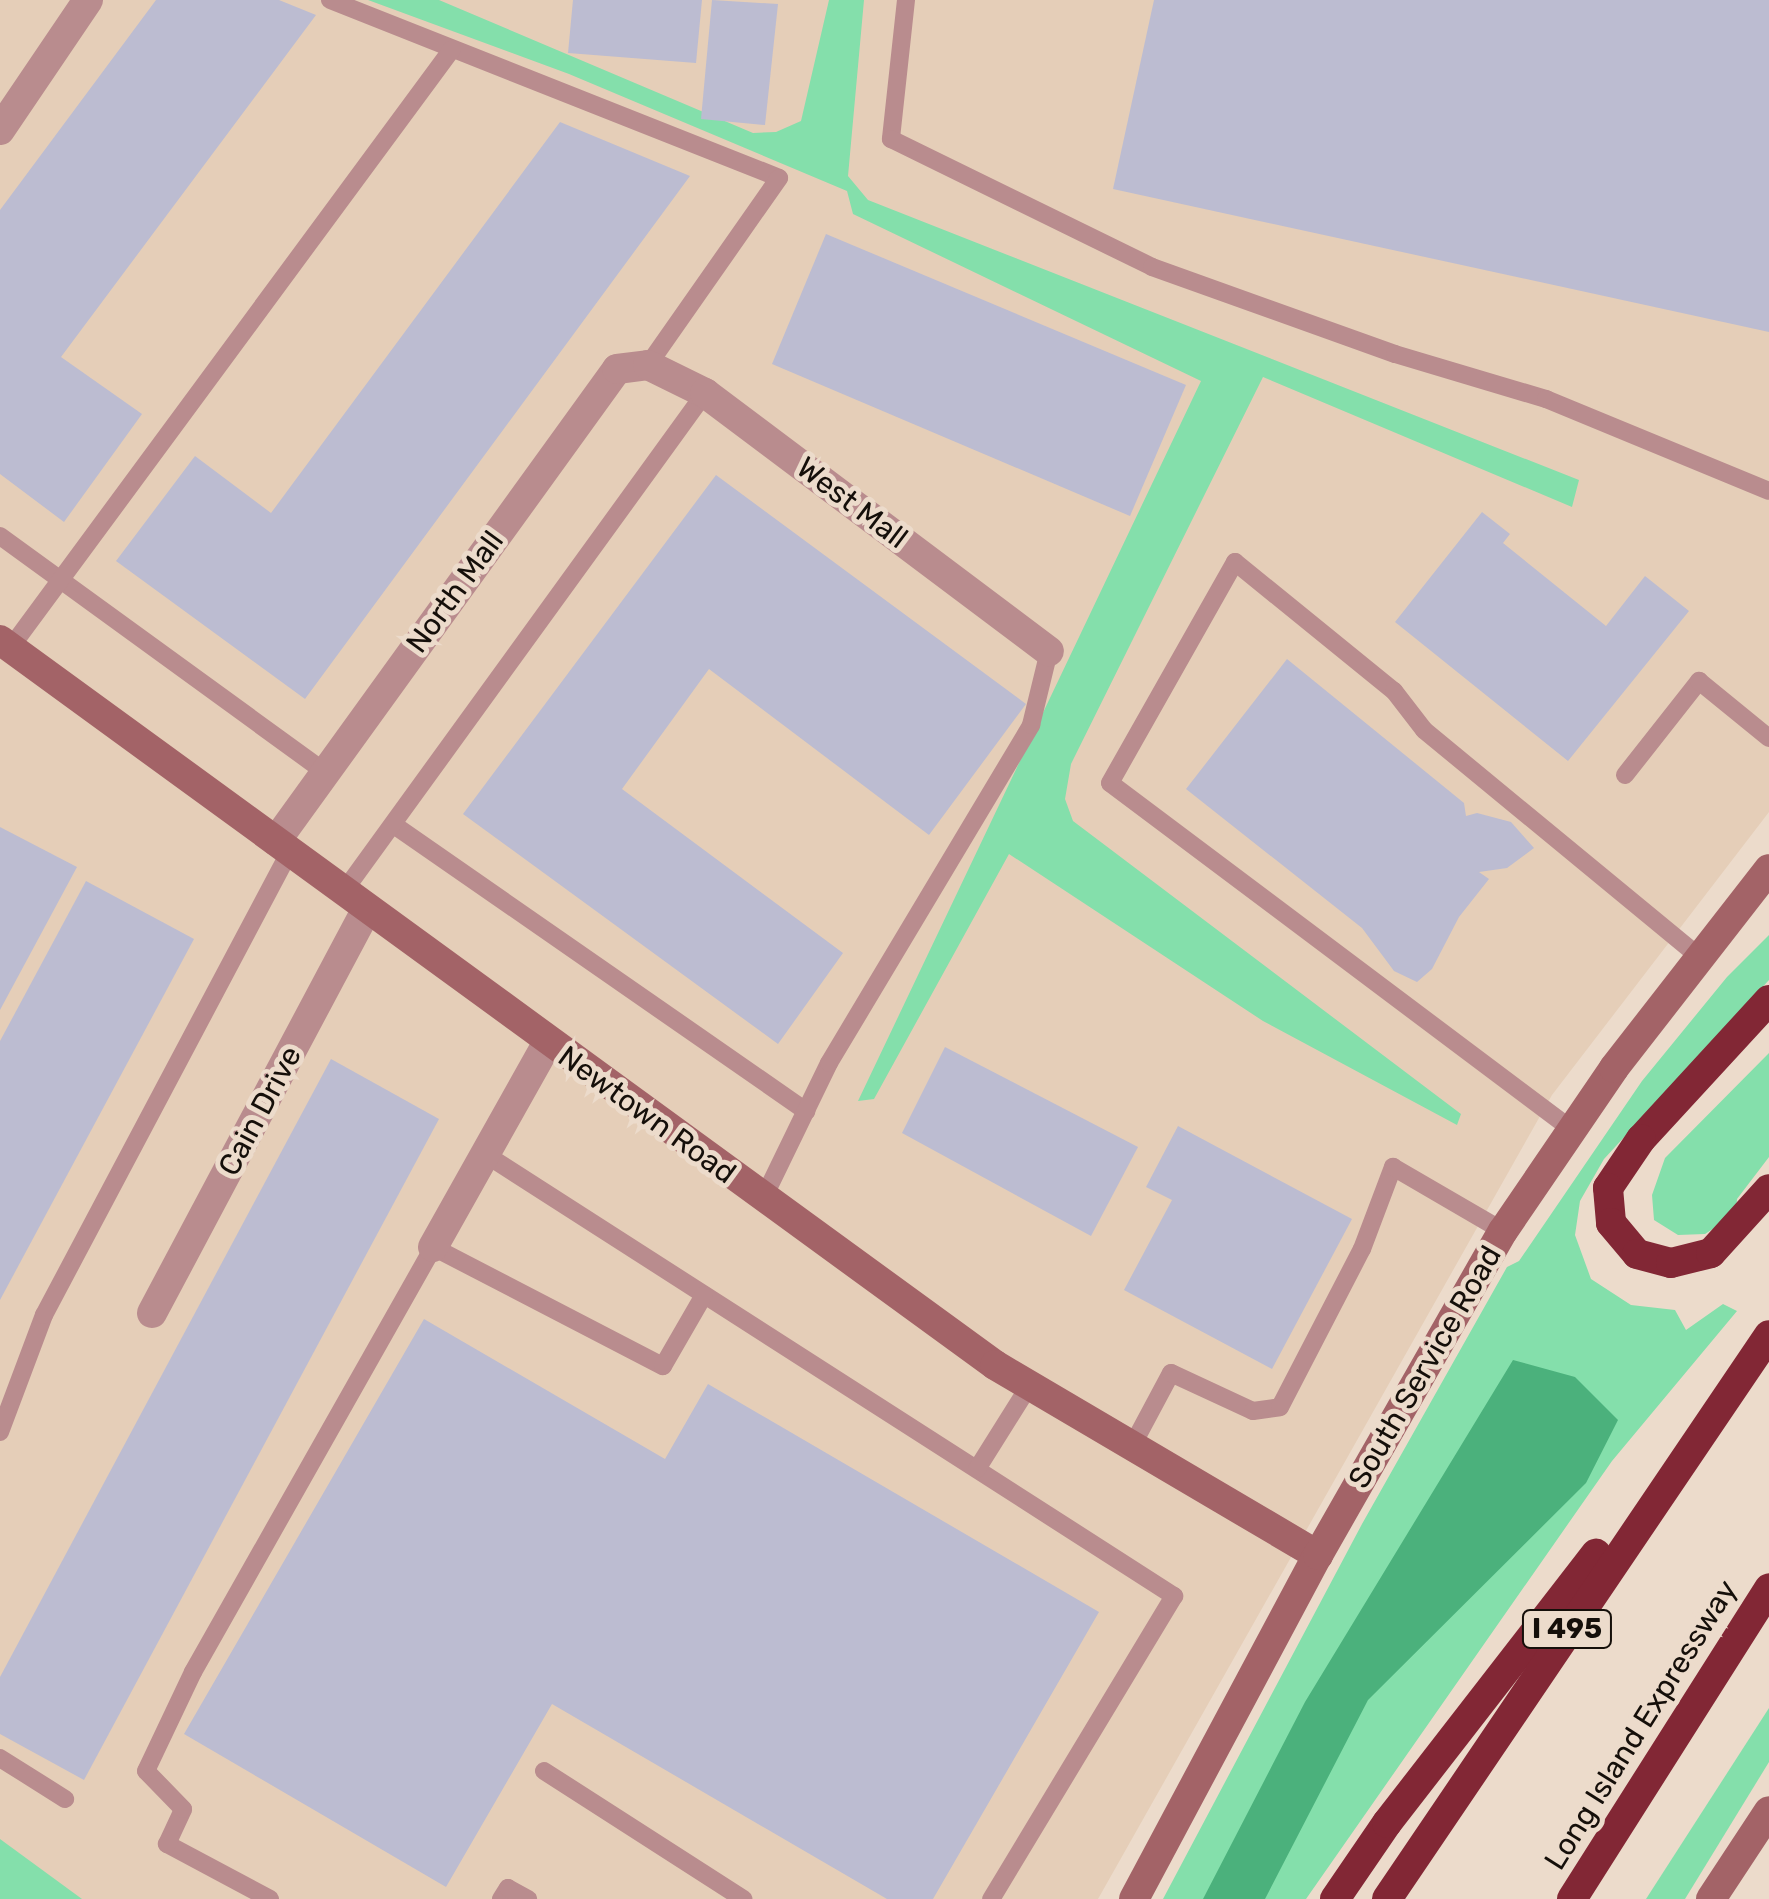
<!DOCTYPE html>
<style>
body{margin:0}
#map{position:relative;width:1769px;height:1899px;overflow:hidden;background:#ecdbcb;font-family:Rubik,sans-serif}
div>[style]{position:absolute}
[style*='--x']{left:calc(var(--x)*1px);top:calc(var(--y)*1px);width:calc(var(--w)*1px);rotate:calc(var(--a)*1deg)}
.built>*{inset:0;background:#e5ceb8}
.green>*{inset:0;background:#84dfab}
.forest>*{inset:0;background:#4bb17c}
.building>*{inset:0;background:#bcbcd1}
.lane>*{height:18px;margin:-9px;padding:0 9px;transform-origin:9px;border-radius:9px;background:#b98c8e}
.street>*{height:30px;margin:-15px;padding:0 15px;transform-origin:15px;border-radius:15px;background:#b98c8e}
.secondary>*{height:30px;margin:-15px;padding:0 15px;transform-origin:15px;border-radius:15px;background:#a36367}
.highway>*{height:30px;margin:-15px;padding:0 15px;transform-origin:15px;border-radius:15px;background:#822735}
span{translate:-50% -50%;white-space:nowrap;text-align:center;line-height:1.15;-webkit-text-stroke:10px #ecdbcb;paint-order:stroke}
.shield-label span{padding:2px 8px;background:#ecdbcb;border:2px solid;border-radius:8px;-webkit-text-stroke-width:0}
.shield-label{font-size:28px;color:#150f0a;font-weight:700}
.street-label{font-size:30px;color:#150f0a}
</style>
<div id="map">
<div class="built">
<i style="clip-path:polygon(0 0,1769px 0,1769px 812px,1552px 1095px,1098px 1899px,0 1899px)"></i>
</div>
<div class="green">
<i style="clip-path:polygon(368px 0,439px 0,753px 133px,776px 132px,801px 121px,829px 0,864px 0,848px 176px,868px 200px,1579px 480px,1572px 507px,1263px 377px,1071px 764px,1065px 799px,1073px 821px,1461px 1114px,1457px 1125px,1263px 1021px,1009px 854px,874px 1099px,858px 1101px,1201px 381px,853px 214px,847px 191px,569px 74px)"></i>
<i style="clip-path:polygon(1769px 935px,1769px 980px,1604px 1159px,1580px 1201px,1575px 1235px,1591px 1279px,1631px 1305px,1675px 1310px,1686px 1330px,1723px 1304px,1737px 1311px,1612px 1461px,1306px 1899px,1163px 1899px,1362px 1524px,1507px 1267px,1519px 1261px,1642px 1081px,1727px 977px)"></i>
<i style="clip-path:polygon(1769px 1053px,1769px 1157px,1737px 1199px,1736px 1214px,1705px 1234px,1678px 1235px,1654px 1220px,1652px 1195px,1665px 1158px)"></i>
<i style="clip-path:polygon(1769px 1708px,1769px 1762px,1685px 1899px,1646px 1899px)"></i>
<i style="clip-path:polygon(0 1839px,82px 1899px,0 1899px)"></i>
</div>
<div class="forest">
<i style="clip-path:polygon(1513px 1360px,1575px 1377px,1618px 1420px,1586px 1483px,1368px 1700px,1265px 1899px,1203px 1899px,1305px 1702px)"></i>
</div>
<div class="building">
<i style="clip-path:polygon(156px 0,279px 0,316px 15px,61px 357px,142px 414px,64px 522px,0 474px,0 210px)"></i>
<i style="clip-path:polygon(573px 0,702px 0,696px 63px,568px 53px)"></i>
<i style="clip-path:polygon(712px 0,778px 4px,765px 125px,701px 119px)"></i>
<i style="clip-path:polygon(1154px 0,1769px 0,1769px 332px,1113px 189px)"></i>
<i style="clip-path:polygon(560px 122px,690px 176px,305px 699px,116px 561px,195px 456px,271px 513px)"></i>
<i style="clip-path:polygon(826px 234px,1186px 385px,1130px 516px,772px 364px)"></i>
<i style="clip-path:polygon(716px 475px,1026px 704px,929px 835px,709px 669px,622px 789px,843px 953px,778px 1044px,463px 814px)"></i>
<i style="clip-path:polygon(1482px 512px,1510px 534px,1503px 543px,1606px 626px,1645px 576px,1689px 611px,1568px 761px,1395px 622px)"></i>
<i style="clip-path:polygon(1287px 659px,1464px 803px,1466px 816px,1477px 813px,1511px 822px,1534px 848px,1507px 868px,1479px 872px,1489px 879px,1459px 917px,1432px 969px,1417px 982px,1394px 971px,1362px 928px,1186px 789px)"></i>
<i style="clip-path:polygon(0 827px,77px 867px,0 1010px)"></i>
<i style="clip-path:polygon(86px 881px,194px 939px,0 1300px,0 1041px)"></i>
<i style="clip-path:polygon(945px 1047px,1138px 1147px,1091px 1236px,902px 1133px)"></i>
<i style="clip-path:polygon(331px 1059px,439px 1119px,84px 1780px,0 1734px,0 1677px)"></i>
<i style="clip-path:polygon(1178px 1126px,1352px 1219px,1272px 1369px,1124px 1290px,1172px 1200px,1146px 1187px)"></i>
<i style="clip-path:polygon(424px 1319px,665px 1459px,708px 1384px,1099px 1612px,933px 1899px,887px 1899px,552px 1704px,446px 1887px,184px 1734px)"></i>
</div>
<div class="lane">
<i style="--x:330;--y:0;--w:483;--a:21.6"></i>
<i style="--x:779;--y:178;--w:228;--a:125"></i>
<i style="--x:906;--y:0;--w:140;--a:96.2"></i>
<i style="--x:891;--y:139;--w:291;--a:26.1"></i>
<i style="--x:1152;--y:267;--w:258;--a:19.7"></i>
<i style="--x:1395;--y:354;--w:158;--a:16.6"></i>
<i style="--x:1546;--y:399;--w:241;--a:22.4"></i>
<i style="--x:0;--y:536;--w:400;--a:36"></i>
<i style="--x:11;--y:647;--w:743;--a:-53.59"></i>
<i style="--x:1625;--y:775;--w:120;--a:-51.8"></i>
<i style="--x:1699;--y:681;--w:90;--a:39.2"></i>
<i style="--x:394;--y:825;--w:502;--a:34.77"></i>
<i style="--x:344;--y:891;--w:615;--a:-54.06"></i>
<i style="--x:1571;--y:1129;--w:576;--a:-143.11"></i>
<i style="--x:1110;--y:783;--w:254;--a:-60.5"></i>
<i style="--x:1235;--y:562;--w:205;--a:39.1"></i>
<i style="--x:1394;--y:691;--w:49;--a:52.4"></i>
<i style="--x:1424;--y:730;--w:355;--a:39.5"></i>
<i style="--x:485;--y:1154;--w:819;--a:32.68"></i>
<i style="--x:1174;--y:1596;--w:354;--a:121.1"></i>
<i style="--x:763;--y:1199;--w:151;--a:-64.1"></i>
<i style="--x:829;--y:1063;--w:394;--a:-59.1"></i>
<i style="--x:1031;--y:725;--w:76;--a:-76.3"></i>
<i style="--x:0;--y:1432;--w:125;--a:-69.4"></i>
<i style="--x:44;--y:1315;--w:525;--a:-62.07"></i>
<i style="--x:1131;--y:1448;--w:85;--a:-61.9"></i>
<i style="--x:1171;--y:1373;--w:90;--a:24.9"></i>
<i style="--x:1253;--y:1411;--w:27;--a:-8"></i>
<i style="--x:1280;--y:1407;--w:178;--a:-62.6"></i>
<i style="--x:1362;--y:1249;--w:88;--a:-69.3"></i>
<i style="--x:1393;--y:1167;--w:127;--a:30.2"></i>
<i style="--x:977;--y:1469;--w:98;--a:-57.9"></i>
<i style="--x:0;--y:1758;--w:77;--a:32.2"></i>
<i style="--x:544;--y:1771;--w:237;--a:32.7"></i>
<i style="--x:270;--y:1899;--w:117;--a:-151.9"></i>
<i style="--x:167;--y:1844;--w:38;--a:-65"></i>
<i style="--x:183;--y:1809;--w:53;--a:-134.2"></i>
<i style="--x:146;--y:1771;--w:110;--a:-64.6"></i>
<i style="--x:193;--y:1672;--w:488;--a:-60.5"></i>
<i style="--x:433;--y:1247;--w:259;--a:27.4"></i>
<i style="--x:663;--y:1366;--w:82;--a:-60"></i>
<i style="--x:501;--y:1899;--w:13;--a:-58"></i>
<i style="--x:508;--y:1888;--w:23;--a:29"></i>
</div>
<div class="street">
<i style="--x:0;--y:130;--w:157;--a:-55.9"></i>
<i style="--x:276;--y:841;--w:582;--a:-54.15"></i>
<i style="--x:617;--y:369;--w:31;--a:-7"></i>
<i style="--x:648;--y:365;--w:64;--a:26.2"></i>
<i style="--x:705;--y:393;--w:430;--a:36.9"></i>
<i style="--x:433;--y:1247;--w:235;--a:-60.7"></i>
<i style="--x:152;--y:1313;--w:458;--a:-62"></i>
</div>
<div class="secondary">
<i style="--x:0;--y:640;--w:1231;--a:36.08"></i>
<i style="--x:995;--y:1365;--w:375;--a:30.5"></i>
<i style="--x:1134;--y:1899;--w:390;--a:-61.9"></i>
<i style="--x:1318;--y:1555;--w:373;--a:-60.3"></i>
<i style="--x:1503;--y:1231;--w:197;--a:-55.7"></i>
<i style="--x:1614;--y:1068;--w:252;--a:-52.1"></i>
<i style="--x:1711;--y:1899;--w:105;--a:-56.6"></i>
</div>
<div class="highway">
<i style="--x:1769;--y:1000;--w:189;--a:132.6"></i>
<i style="--x:1641;--y:1139;--w:59;--a:124"></i>
<i style="--x:1608;--y:1188;--w:35;--a:85"></i>
<i style="--x:1611;--y:1223;--w:40;--a:50"></i>
<i style="--x:1637;--y:1254;--w:35;--a:15"></i>
<i style="--x:1671;--y:1263;--w:41;--a:-14"></i>
<i style="--x:1711;--y:1253;--w:86;--a:-47.8"></i>
<i style="--x:1335;--y:1899;--w:92;--a:-55.6"></i>
<i style="--x:1387;--y:1823;--w:341;--a:-52.2"></i>
<i style="--x:1387;--y:1899;--w:681;--a:-55.89"></i>
<i style="--x:1572;--y:1899;--w:368;--a:-57.6"></i>
</div>
<div class="shield-label">
<span style="left:1567px;top:1629px">I 495</span>
</div>
<div class="street-label">
<span style="left:852px;top:503px;rotate:37deg">West Mall</span>
<span style="left:455px;top:592px;rotate:-54deg">North Mall</span>
<span style="left:260px;top:1111px;rotate:-62deg">Cain Drive</span>
<span style="left:647px;top:1115px;rotate:36deg">Newtown Road</span>
<span style="left:1425px;top:1367px;rotate:-60deg">South Service Road</span>
<span style="left:1641px;top:1725px;rotate:-58deg">Long Island Expressway</span>
</div>
</div>
